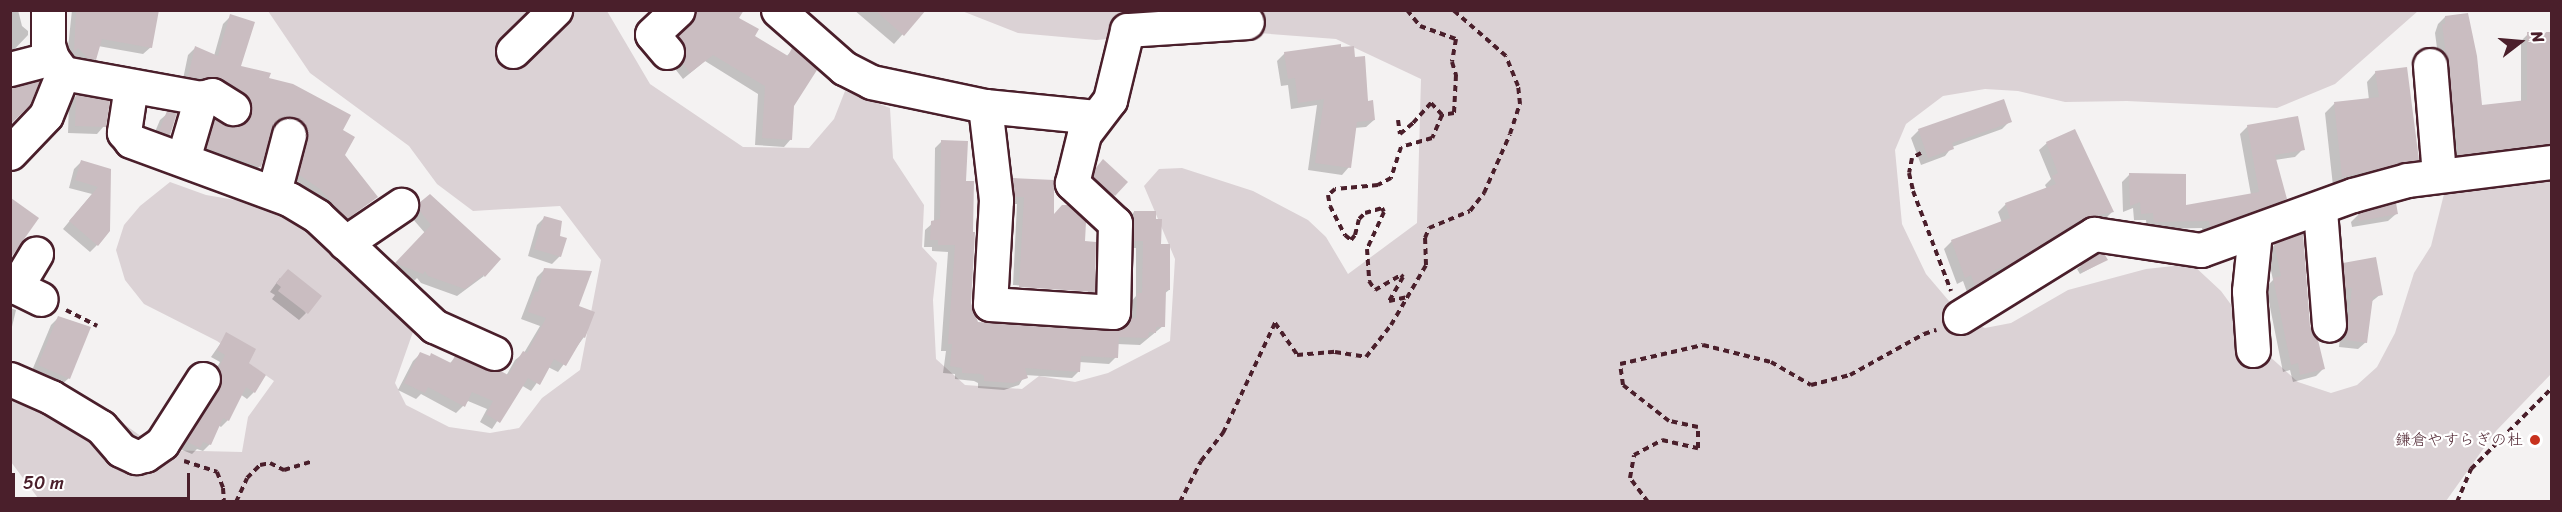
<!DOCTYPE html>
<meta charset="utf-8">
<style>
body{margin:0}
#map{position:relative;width:2562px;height:512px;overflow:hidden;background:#f4f2f2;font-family:Sriracha,"Klee One",sans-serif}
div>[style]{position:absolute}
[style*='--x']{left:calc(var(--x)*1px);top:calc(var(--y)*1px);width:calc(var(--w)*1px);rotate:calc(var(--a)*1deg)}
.green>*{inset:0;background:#dbd2d5}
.shadow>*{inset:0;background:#0003}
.building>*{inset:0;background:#cabdc1}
.path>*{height:4px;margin-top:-2px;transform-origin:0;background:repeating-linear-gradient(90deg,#4a1f2b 0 6px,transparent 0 10.5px)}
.roads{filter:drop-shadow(2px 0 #4a1f2b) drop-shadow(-2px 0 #4a1f2b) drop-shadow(0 2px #4a1f2b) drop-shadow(0 -2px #4a1f2b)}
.minor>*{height:33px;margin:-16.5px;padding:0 16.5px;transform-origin:16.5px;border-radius:16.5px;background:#fff}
.dots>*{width:16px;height:16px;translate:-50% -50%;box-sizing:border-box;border:3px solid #fff;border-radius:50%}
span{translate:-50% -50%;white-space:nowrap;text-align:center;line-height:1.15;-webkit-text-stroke:4.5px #fff;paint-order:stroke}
.poi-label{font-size:16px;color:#4a1f2b}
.right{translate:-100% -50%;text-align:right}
.frame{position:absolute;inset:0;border:12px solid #4a1f2b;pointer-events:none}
.north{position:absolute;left:2490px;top:12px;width:60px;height:60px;-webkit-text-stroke:4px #fff;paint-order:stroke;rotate:74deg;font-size:16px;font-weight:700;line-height:24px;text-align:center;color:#4a1f2b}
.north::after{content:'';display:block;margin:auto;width:21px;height:27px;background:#4a1f2b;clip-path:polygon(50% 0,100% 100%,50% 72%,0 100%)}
.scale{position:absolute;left:12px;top:473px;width:178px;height:27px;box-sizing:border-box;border:3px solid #4a1f2b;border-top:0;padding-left:8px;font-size:18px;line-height:21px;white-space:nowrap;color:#4a1f2b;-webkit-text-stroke:4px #fff;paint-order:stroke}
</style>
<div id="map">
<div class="green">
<i style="clip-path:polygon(268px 11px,607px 11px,650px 84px,743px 147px,809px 148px,834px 119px,845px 91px,890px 108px,893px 158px,924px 205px,922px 247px,937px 263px,933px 300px,936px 359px,965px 385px,1022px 389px,1039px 376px,1075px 382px,1108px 373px,1170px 341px,1175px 259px,1144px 186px,1159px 169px,1182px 168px,1253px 191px,1308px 220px,1326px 237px,1348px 274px,1417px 223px,1421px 79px,1336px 39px,1180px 27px,1142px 36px,1096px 40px,1018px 33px,962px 11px,2418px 11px,2335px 84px,2277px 108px,2127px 101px,2065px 102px,2018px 91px,1985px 89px,1943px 96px,1906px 124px,1895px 150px,1902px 224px,1926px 274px,1966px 321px,1985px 328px,2011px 323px,2068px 290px,2146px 269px,2192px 264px,2221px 291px,2268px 355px,2298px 382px,2331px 393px,2357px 385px,2377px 367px,2395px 333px,2414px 273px,2431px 246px,2444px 194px,2487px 173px,2551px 170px,2551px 374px,2496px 431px,2446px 501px,41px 502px,11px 462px,11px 369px,117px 419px,160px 450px,242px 452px,248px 417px,274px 381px,217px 341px,144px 304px,125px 280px,116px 250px,124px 225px,140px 206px,170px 182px,206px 195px,259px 204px,304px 223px,414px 329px,395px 383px,406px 405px,449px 427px,490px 433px,519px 428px,542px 398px,580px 370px,601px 260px,560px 206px,473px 211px,437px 184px,409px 146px,310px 73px)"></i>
</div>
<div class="shadow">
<i style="clip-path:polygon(10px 10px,18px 10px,22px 26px,28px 31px,28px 35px,10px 54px)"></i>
<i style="clip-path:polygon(72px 10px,157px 10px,151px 47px,143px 54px,98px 46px,95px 59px,88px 67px,80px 65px,70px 54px,67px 57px)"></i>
<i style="clip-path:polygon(692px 10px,738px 10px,737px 18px,753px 37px,786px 57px,792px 50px,791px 139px,784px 147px,755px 145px,758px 94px,705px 61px,683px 79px,676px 70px,679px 57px,672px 44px,689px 25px)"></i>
<i style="clip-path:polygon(854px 10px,924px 10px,894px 44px)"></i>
<i style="clip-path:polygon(231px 16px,239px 67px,267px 80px,341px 131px,343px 156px,376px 197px,339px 225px,312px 196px,292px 181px,286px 124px,273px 125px,260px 166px,252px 174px,199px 156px,207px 128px,215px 120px,232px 128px,242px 126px,245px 116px,182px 84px,188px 55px,195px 48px,214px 56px,223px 24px)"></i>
<i style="clip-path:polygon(2445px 17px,2481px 107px,2521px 103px,2521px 41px,2528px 34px,2552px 34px,2552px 153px,2452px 161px,2435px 33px,2438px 24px)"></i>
<i style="clip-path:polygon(1340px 48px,1354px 58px,1374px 120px,1366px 127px,1354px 128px,1349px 167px,1342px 175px,1308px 170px,1317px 105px,1291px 109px,1288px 85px,1281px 86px,1277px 61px,1285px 53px)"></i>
<i style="clip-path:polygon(2376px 72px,2417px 159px,2408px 169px,2333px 186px,2325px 113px,2334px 104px,2369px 100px,2367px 82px)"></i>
<i style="clip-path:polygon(76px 96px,104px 126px,97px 134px,68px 133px,69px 103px)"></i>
<i style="clip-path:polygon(168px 113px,175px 114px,169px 135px,162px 142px,152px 139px,160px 120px)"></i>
<i style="clip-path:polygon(2010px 121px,2002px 129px,1952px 147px,1945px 156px,1921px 165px,1911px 138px,1919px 130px)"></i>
<i style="clip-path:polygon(2248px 126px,2303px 149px,2295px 157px,2275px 160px,2285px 199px,2278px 206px,2203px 233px,2202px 228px,2147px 229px,2146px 220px,2134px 220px,2133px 208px,2123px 212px,2122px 182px,2129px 175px,2185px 207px,2251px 195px,2240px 134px)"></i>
<i style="clip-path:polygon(942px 141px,964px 182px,970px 303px,977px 324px,1112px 332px,1121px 330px,1130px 320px,1131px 302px,1136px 296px,1136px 248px,1128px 248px,1127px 219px,1134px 212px,1160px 246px,1169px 290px,1164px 294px,1163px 326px,1140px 345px,1117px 344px,1116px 357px,1109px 364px,1079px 362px,1079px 371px,1072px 378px,1025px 375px,1019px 385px,1004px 390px,978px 388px,978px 383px,974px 381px,955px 379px,955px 374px,943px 373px,946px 351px,941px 351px,948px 252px,932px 251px,932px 247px,924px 247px,925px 230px,934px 222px,935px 148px)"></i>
<i style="clip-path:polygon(2047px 143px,2112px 212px,2105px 219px,2075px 225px,1967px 292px,1963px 281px,1957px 284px,1944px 249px,1952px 241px,2002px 223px,1998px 212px,2006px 204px,2047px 189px,2045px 185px,2051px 179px,2039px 150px)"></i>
<i style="clip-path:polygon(81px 162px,110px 170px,97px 245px,90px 252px,63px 229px,92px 194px,69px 188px,74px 169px)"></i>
<i style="clip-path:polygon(1103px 162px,1114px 195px,1107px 202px,1088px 178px)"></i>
<i style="clip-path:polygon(1013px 180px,1084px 242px,1093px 291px,1086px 299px,1012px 294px,1013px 288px,1088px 293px,1088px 290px,1013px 285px,1017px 204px,1007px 204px,1005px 187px)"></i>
<i style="clip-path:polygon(420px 204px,484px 276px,457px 296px,421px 283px,417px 278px,414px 281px,389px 271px,425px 233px,412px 218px,412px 212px)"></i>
<i style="clip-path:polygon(2359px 214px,2396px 214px,2388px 221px,2352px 227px,2351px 222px)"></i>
<i style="clip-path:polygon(544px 218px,559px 237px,560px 256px,552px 264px,528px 256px,537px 225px)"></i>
<i style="clip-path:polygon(2275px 245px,2323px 369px,2316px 376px,2293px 382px,2290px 370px,2283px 372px,2266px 287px,2273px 280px,2267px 252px)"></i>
<i style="clip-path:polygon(2106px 260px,2080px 274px,2077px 269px,2081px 266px)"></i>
<i style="clip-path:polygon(2344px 264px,2381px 294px,2371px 302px,2366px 342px,2358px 349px,2339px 347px,2345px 294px,2338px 296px,2336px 272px)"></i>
<i style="clip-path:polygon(545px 269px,577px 307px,584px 337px,558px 372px,548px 367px,531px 391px,521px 385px,492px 429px,480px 422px,487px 409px,468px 401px,456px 413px,421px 394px,416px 399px,398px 390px,413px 361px,420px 354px,449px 364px,455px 358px,486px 372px,506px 376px,515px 360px,524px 353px,540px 326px,521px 319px,537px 277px)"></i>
<i style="clip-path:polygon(280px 278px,306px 313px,299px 320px,272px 299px,275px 295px,270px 292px)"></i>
<i style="clip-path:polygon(10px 308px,16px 310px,10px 335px)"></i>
<i style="clip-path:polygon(58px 318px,69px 378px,61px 385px,31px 373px,51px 325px)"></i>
<i style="clip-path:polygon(227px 334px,247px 364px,254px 392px,247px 399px,240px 394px,228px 420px,221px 427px,218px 425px,210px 444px,203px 451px,197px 449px,192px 454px,180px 449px,213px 397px,215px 387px,212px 377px,220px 362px,211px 357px)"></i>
<i style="clip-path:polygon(10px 494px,16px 502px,10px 502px)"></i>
</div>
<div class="building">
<i style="clip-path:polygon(76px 10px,159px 10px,152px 48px,102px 39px,96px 60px,88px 58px,78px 48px,74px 52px)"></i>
<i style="clip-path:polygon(696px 10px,744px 10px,739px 18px,759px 29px,755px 36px,788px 56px,792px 48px,817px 70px,794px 106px,792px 140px,762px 138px,765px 86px,713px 55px,690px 73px,682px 62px,686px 49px,678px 36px,691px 23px)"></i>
<i style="clip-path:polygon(875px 10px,926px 10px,904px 36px)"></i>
<i style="clip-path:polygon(2468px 13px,2477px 56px,2482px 105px,2527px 100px,2527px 32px,2552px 32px,2552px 144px,2459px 155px,2442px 24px,2445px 24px,2445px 16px)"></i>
<i style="clip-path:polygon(230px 14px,255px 22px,241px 66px,271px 73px,269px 78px,293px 84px,351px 115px,343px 130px,355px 137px,345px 155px,378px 197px,347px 219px,320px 189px,298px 174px,307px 131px,303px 122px,294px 117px,284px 117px,275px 122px,261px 167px,206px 148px,214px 119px,232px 127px,241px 125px,249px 118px,252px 109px,250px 100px,243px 92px,221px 79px,188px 77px,195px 46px,218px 56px)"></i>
<i style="clip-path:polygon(1341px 44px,1341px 47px,1354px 46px,1355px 57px,1365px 56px,1368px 101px,1373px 100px,1375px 120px,1357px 122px,1351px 168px,1315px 163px,1324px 99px,1298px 103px,1295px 78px,1288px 79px,1284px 52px)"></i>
<i style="clip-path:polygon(2407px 67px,2419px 160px,2342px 177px,2334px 102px,2379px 97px,2375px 71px)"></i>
<i style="clip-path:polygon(40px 81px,30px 105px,10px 125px,10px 87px)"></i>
<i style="clip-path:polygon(76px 94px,110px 101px,106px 127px,75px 126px)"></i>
<i style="clip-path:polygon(2004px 99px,2012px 122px,1952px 143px,1954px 149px,1928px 158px,1918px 129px)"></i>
<i style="clip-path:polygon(167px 111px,177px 113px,170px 135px,159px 131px)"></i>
<i style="clip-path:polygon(2298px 116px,2305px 150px,2275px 155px,2287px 199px,2210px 227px,2209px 221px,2154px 222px,2153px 213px,2141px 214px,2140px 202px,2130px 206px,2129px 173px,2186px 174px,2186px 205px,2259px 192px,2247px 125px)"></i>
<i style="clip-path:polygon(2075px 129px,2114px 212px,2084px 218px,2009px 265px,1992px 271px,1993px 274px,1975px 286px,1971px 275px,1965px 278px,1951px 240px,2010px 218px,2005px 203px,2056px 184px,2052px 176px,2058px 173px,2046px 142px)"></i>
<i style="clip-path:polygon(941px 140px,968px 141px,966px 181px,974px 181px,973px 232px,975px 232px,971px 303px,978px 322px,1112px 331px,1122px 328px,1130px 318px,1136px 318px,1137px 293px,1142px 293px,1143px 241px,1134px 241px,1134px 211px,1156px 211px,1156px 219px,1162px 219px,1161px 244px,1170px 244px,1170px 290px,1166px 290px,1165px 327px,1156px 327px,1156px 333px,1149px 332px,1148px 338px,1119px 337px,1118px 358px,1081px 356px,1080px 372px,1025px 368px,1028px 378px,1013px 383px,984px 381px,984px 376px,981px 374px,962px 373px,962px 368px,950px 366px,952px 344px,948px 344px,955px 245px,938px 245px,938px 240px,930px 240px,931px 221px,940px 219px)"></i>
<i style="clip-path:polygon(1103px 159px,1128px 182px,1115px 196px,1093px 177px,1095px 169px)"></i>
<i style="clip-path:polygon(81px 160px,111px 169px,110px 231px,98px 246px,69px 221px,98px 187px,75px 180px)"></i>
<i style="clip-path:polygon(1012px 178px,1054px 180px,1054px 214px,1062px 205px,1069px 205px,1086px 222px,1085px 241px,1096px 242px,1095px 292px,1019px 287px,1024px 197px,1015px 197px)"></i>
<i style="clip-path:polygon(430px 194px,501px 259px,485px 277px,483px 275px,465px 289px,428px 276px,425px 271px,423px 274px,395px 263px,431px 225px,419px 210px,419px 203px)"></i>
<i style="clip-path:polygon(11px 198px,39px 218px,10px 259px,10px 231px)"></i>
<i style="clip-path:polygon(2396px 203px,2398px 214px,2359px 221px,2358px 213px)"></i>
<i style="clip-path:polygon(544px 216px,562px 221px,560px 236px,567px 238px,561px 257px,534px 249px)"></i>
<i style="clip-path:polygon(2303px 233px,2310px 326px,2318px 340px,2325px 369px,2300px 375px,2298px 363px,2291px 365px,2273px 278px,2281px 276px,2274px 244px)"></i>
<i style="clip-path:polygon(2098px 254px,2105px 255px,2108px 260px,2083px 272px,2080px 265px)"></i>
<i style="clip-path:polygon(2376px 257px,2383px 295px,2373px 297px,2367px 343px,2346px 340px,2352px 288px,2345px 289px,2343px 263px)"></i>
<i style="clip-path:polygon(544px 268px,592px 271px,579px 306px,595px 312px,585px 338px,583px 337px,566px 366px,554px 359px,540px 385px,528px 378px,500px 423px,486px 414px,493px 401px,472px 392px,465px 407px,428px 387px,425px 393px,404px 383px,420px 352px,430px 356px,431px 353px,451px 363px,455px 356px,486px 370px,499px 370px,508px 375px,523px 351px,527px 353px,546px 318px,528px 312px,535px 291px,538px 292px)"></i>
<i style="clip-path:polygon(288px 269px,322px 296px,308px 314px,278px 291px,281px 287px,276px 283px)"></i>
<i style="clip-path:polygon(58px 316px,91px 327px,70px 379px,38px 365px)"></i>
<i style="clip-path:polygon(226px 332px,256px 349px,249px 363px,266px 375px,255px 393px,246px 387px,229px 421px,223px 418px,211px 445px,203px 442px,200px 448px,185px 441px,219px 389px,222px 379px,218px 369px,225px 355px,217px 350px)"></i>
</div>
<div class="path">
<i style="--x:1407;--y:10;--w:21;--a:51"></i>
<i style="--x:1420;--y:26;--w:38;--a:20"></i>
<i style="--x:1456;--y:39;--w:23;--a:100"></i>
<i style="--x:1452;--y:62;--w:14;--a:73"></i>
<i style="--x:1456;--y:75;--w:38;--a:93"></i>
<i style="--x:1454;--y:113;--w:12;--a:171"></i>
<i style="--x:1442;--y:115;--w:25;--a:113"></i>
<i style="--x:1432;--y:138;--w:32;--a:164"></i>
<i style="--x:1401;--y:147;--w:33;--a:108"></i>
<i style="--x:1391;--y:178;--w:15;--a:152"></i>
<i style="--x:1378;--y:185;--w:43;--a:174.7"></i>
<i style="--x:1335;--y:189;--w:9;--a:139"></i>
<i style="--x:1328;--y:195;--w:11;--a:80"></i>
<i style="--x:1330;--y:206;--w:33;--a:63"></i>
<i style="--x:1345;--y:235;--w:8;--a:40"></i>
<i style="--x:1351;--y:240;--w:6;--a:-51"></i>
<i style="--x:1355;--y:235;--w:16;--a:-76"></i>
<i style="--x:1359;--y:219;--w:8;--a:-45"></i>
<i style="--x:1365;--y:213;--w:18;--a:-16"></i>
<i style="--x:1382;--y:208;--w:4;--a:63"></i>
<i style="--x:1384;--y:212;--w:41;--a:114.7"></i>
<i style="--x:1367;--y:249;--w:32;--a:86"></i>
<i style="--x:1369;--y:281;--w:11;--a:56"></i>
<i style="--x:1375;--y:290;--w:30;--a:-30"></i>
<i style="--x:1401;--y:275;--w:3;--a:45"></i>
<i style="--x:1403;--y:277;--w:28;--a:120"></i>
<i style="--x:1389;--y:301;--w:19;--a:-12"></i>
<i style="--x:1398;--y:120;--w:14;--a:82"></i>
<i style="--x:1400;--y:134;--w:17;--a:-40"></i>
<i style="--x:1413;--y:123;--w:27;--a:-48"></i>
<i style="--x:1431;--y:103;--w:16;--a:47"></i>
<i style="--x:1921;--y:153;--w:10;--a:151"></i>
<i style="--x:1912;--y:158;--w:15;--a:101"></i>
<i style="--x:1909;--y:173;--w:18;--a:77"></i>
<i style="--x:1913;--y:191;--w:107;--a:69.2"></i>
<i style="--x:66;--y:310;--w:35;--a:27"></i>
<i style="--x:184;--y:461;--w:35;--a:18"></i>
<i style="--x:217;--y:472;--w:17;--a:69"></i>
<i style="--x:223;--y:488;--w:14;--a:86"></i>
<i style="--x:236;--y:502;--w:26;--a:-65"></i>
<i style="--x:247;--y:478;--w:18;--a:-45"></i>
<i style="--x:260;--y:465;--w:10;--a:-11"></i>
<i style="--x:270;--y:463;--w:16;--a:27"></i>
<i style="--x:284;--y:470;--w:31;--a:-17"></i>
<i style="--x:1180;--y:502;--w:46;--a:-62.9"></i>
<i style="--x:1201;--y:461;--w:36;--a:-52"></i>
<i style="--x:1223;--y:433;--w:122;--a:-64.7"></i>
<i style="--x:1275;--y:323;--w:39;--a:55"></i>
<i style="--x:1297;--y:355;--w:38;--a:-5"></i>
<i style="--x:1335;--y:352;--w:31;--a:9"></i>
<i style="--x:1366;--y:357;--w:41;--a:-52"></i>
<i style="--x:1391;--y:325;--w:69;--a:-59.7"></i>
<i style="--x:1426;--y:265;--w:27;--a:-92"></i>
<i style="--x:1425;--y:238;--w:11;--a:-68"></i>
<i style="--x:1429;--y:228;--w:44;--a:-22.5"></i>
<i style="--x:1470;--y:211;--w:23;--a:-52"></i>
<i style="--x:1484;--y:193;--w:64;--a:-66.2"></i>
<i style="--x:1510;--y:134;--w:32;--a:-72"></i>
<i style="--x:1520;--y:104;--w:18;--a:-96"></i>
<i style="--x:1518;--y:86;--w:32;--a:-112"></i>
<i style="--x:1506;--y:56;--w:70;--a:-139"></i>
<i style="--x:1648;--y:502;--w:30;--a:-127"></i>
<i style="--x:1630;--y:478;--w:23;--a:-80"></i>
<i style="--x:1634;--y:455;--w:32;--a:-28"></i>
<i style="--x:1662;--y:440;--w:37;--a:13"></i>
<i style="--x:1698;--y:448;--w:21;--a:-90"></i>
<i style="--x:1698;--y:427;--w:30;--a:-168"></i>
<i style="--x:1669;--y:421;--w:58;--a:-142"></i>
<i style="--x:1623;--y:385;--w:21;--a:-98"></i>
<i style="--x:1620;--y:364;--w:85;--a:-12.9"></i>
<i style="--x:1703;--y:345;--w:70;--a:14"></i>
<i style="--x:1771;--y:362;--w:46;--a:29.9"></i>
<i style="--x:1811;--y:385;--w:40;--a:-14.4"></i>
<i style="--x:1850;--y:375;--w:85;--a:-29"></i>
<i style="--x:1924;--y:334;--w:13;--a:-18"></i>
<i style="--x:2457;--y:502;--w:36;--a:-67"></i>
<i style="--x:2471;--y:469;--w:115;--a:-45"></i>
</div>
<div class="roads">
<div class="minor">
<i style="--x:778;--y:10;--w:88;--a:41.3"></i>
<i style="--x:844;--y:68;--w:30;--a:27"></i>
<i style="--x:871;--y:82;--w:116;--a:11.9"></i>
<i style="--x:985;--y:106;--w:111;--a:5.7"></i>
<i style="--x:513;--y:51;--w:59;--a:-44.3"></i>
<i style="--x:667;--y:52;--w:23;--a:-130"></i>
<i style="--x:652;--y:34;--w:35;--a:-43"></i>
<i style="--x:2430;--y:65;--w:110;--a:85.3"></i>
<i style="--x:10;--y:69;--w:43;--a:-14.7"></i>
<i style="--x:63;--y:73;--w:140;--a:10.3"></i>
<i style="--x:201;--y:98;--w:11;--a:-15"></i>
<i style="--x:212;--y:95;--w:25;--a:32"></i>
<i style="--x:131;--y:86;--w:47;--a:98.7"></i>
<i style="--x:124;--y:132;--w:11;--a:52"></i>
<i style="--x:131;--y:141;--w:168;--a:20.2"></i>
<i style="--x:289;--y:199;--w:33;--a:31"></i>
<i style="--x:317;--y:216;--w:161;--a:43.2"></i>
<i style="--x:434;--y:326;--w:66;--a:24.2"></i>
<i style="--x:985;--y:106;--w:95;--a:83.3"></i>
<i style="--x:996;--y:200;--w:104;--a:93.3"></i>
<i style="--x:990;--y:304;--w:123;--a:3.7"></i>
<i style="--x:1113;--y:312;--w:89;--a:-88.7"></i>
<i style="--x:1115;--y:223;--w:59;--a:-137.1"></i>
<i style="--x:1072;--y:183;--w:50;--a:-76.2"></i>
<i style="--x:1084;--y:134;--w:43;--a:-52.6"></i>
<i style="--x:1110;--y:100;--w:72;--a:-76.3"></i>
<i style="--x:1127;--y:30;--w:120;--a:-3.8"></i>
<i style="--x:10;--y:153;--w:52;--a:-46.5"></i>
<i style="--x:46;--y:115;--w:45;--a:-68"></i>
<i style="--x:63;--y:73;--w:19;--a:-126"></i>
<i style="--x:52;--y:58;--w:14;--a:-107"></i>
<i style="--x:48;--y:45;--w:35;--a:-90"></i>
<i style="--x:183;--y:159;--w:64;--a:-73.6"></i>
<i style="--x:274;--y:192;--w:59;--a:-75.3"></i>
<i style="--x:2320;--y:210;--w:115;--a:85.5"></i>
<i style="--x:345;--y:243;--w:68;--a:-34.2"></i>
<i style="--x:10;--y:284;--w:34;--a:26"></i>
<i style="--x:16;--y:287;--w:39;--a:-59"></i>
<i style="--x:1960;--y:317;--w:158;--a:-31.8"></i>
<i style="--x:2094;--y:234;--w:108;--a:8.5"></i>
<i style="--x:2201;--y:250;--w:162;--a:-19.9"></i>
<i style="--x:2353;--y:195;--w:56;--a:-15.5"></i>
<i style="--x:2407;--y:180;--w:146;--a:-7.1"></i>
<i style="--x:2253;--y:350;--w:59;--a:-93.9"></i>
<i style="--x:2249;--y:291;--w:59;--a:-84.2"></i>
<i style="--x:10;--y:379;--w:45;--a:23.7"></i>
<i style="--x:51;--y:397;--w:58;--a:31"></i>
<i style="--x:101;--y:427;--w:30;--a:49"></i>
<i style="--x:121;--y:450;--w:17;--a:25"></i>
<i style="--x:136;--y:457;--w:9;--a:-13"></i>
<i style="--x:145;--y:455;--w:21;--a:-35"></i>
<i style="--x:162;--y:443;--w:76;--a:-57.4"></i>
</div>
</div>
<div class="dots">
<i style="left:2535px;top:440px;background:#c8321e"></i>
</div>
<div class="poi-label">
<span class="right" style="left:2523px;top:440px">鎌倉やすらぎの杜</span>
</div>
<div class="frame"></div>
<div class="north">N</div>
<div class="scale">50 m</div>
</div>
